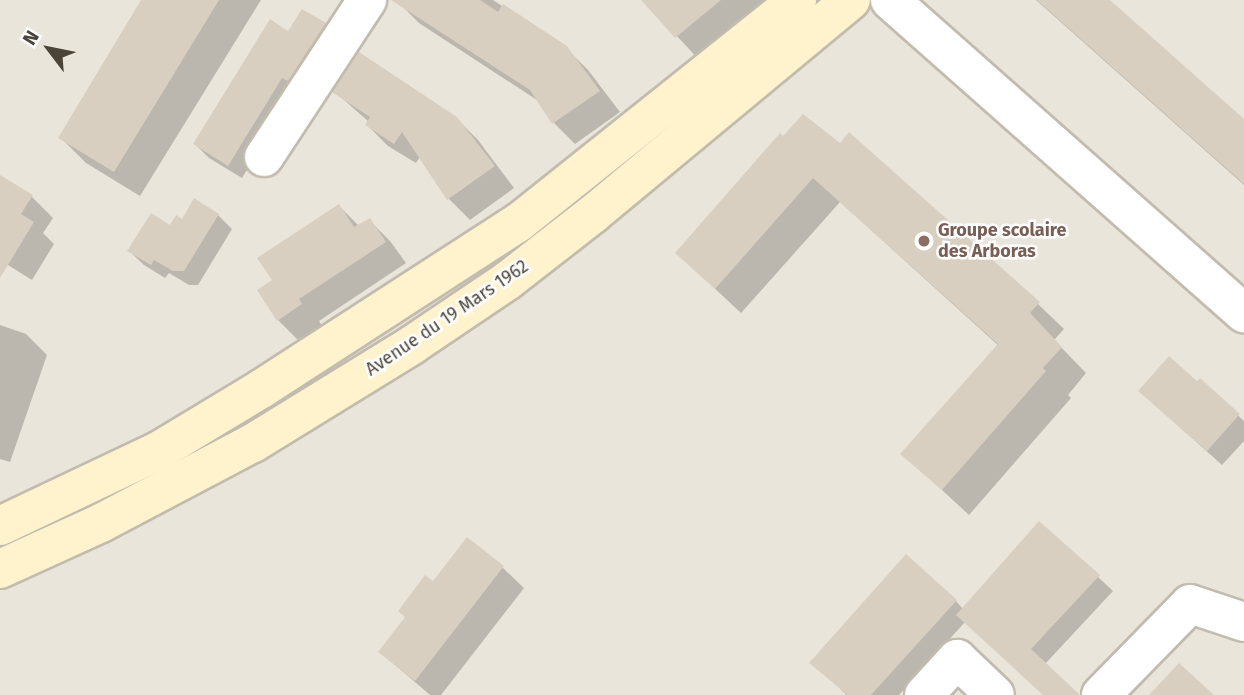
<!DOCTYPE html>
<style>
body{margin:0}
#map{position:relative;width:1244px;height:695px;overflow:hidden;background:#f6f3ec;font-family:"Fira Sans",sans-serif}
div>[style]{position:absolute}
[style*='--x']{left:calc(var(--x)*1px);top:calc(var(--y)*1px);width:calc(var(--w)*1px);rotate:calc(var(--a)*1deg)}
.residential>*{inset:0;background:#eae5da}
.shadow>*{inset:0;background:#0003}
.building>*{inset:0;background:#d8cfc1}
.roads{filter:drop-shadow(2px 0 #c2bbae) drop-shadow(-2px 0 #c2bbae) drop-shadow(0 2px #c2bbae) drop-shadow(0 -2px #c2bbae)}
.street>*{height:38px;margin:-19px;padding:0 19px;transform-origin:19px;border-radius:19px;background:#fff}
.secondary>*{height:38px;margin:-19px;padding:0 19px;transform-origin:19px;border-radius:19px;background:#fff3cd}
.dots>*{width:19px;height:19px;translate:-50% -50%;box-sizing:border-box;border:4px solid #fff;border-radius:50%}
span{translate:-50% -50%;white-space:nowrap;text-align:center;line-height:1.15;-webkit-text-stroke:5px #fff;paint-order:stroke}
.education-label{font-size:18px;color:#785e54;font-weight:700}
.left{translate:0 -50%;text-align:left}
.street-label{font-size:18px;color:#4b4439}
.north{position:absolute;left:14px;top:14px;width:70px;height:70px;-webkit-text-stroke:5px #fff;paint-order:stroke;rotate:302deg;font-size:19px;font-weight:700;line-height:28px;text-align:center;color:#4b4439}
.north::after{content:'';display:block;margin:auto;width:24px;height:32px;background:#4b4439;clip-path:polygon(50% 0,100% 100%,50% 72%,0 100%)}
</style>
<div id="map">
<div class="residential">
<i style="clip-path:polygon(0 0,1244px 0,1244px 695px,0 695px)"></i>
</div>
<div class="shadow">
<i style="clip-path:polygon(144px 0,261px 0,140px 196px,86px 163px,60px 137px)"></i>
<i style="clip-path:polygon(399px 0,493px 0,566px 48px,588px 70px,620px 112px,575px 144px,554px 123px,540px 102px,419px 23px,398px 2px)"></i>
<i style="clip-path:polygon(650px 0,778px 0,702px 63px,649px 6px)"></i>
<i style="clip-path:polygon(1036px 0,1108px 0,1244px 121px,1244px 185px)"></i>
<i style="clip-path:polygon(325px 24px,339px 38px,296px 90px,242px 178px,209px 158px,195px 144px,289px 33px)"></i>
<i style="clip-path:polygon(335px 92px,456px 118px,478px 140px,514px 188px,470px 220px,449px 199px,420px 157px,416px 163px,388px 146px,367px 125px,369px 122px)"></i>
<i style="clip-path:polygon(781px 136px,1038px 304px,1064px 329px,1054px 340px,1086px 373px,1068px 395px,1071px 398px,969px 515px,903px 454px,999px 346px,840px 202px,741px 313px,677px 253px)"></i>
<i style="clip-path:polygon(0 177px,32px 197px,53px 218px,43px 233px,54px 244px,32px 280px,0 260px)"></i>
<i style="clip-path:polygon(339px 206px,359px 226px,369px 220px,390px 241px,406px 263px,319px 321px,322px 326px,299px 341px,278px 320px,259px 291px,274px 280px)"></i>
<i style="clip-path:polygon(218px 215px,232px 229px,198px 285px,189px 285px,169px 273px,165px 278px,144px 265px,129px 251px,182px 221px)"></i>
<i style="clip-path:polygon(0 325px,26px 334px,47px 355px,10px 462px,0 459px)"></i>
<i style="clip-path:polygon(1200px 380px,1244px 421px,1244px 441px,1222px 465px,1156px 406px)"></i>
<i style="clip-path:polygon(1040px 523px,1113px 591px,1045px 664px,1079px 695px,1044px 695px,965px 622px,899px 695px,847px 695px,812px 663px,956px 601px,963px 609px)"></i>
<i style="clip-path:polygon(502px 567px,524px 588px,441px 695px,430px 695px,380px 652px,433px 583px)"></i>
</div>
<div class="building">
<i style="clip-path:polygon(141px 0,219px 0,114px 172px,58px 138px)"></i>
<i style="clip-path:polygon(391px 0,480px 0,498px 12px,503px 4px,567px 46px,600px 91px,552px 124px,530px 90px)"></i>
<i style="clip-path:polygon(641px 0,721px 0,675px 38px)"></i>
<i style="clip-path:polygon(1037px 0,1110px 0,1244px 119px,1244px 184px)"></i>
<i style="clip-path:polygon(302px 9px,326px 23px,288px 81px,282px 78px,228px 166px,193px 144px,270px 19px,288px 31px)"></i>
<i style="clip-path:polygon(359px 52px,457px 117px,495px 166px,447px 200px,402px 132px,394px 144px,365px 125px,370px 117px,332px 92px)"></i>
<i style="clip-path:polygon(803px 114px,840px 143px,849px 132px,1040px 302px,1030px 313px,1062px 347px,1043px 368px,1046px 371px,942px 490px,900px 454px,998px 344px,813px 178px,715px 289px,675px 253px,780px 133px,783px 136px)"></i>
<i style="clip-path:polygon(0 175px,33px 195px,21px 214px,34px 222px,0 278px)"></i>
<i style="clip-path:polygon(194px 198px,219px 214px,184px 271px,173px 271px,154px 260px,151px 265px,127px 251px,151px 213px,170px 225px,176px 215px,182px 219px)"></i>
<i style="clip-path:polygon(339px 204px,354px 227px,370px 218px,386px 242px,299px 299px,302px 304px,277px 321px,257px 290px,272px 280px,257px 258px)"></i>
<i style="clip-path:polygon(1169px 356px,1197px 381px,1200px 378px,1240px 414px,1207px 451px,1138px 391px)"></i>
<i style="clip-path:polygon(1039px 521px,1100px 575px,1031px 649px,1080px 695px,1043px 695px,956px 615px)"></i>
<i style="clip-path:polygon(467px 537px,504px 566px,415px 681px,378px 652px,405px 617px,398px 611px,425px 575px,433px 581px)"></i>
<i style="clip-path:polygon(906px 554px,957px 600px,871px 695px,848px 695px,809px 663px)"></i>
<i style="clip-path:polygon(1179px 663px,1214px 695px,1149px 695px)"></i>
</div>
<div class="roads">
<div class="street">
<i style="--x:890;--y:0;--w:473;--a:41.5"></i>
<i style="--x:264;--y:157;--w:188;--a:-56.7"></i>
<i style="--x:924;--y:695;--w:49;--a:-47.5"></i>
<i style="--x:957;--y:659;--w:52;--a:43.5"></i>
<i style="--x:1101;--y:695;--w:127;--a:-45.6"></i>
<i style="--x:1190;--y:604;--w:57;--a:18.4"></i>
</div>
<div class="secondary">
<i style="--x:0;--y:526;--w:177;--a:-25.4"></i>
<i style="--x:160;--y:450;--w:118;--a:-31.1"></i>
<i style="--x:261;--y:389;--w:306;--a:-32.9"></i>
<i style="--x:518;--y:223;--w:357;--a:-38.6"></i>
<i style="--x:0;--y:569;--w:111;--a:-24.5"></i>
<i style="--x:101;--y:523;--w:172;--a:-27.8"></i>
<i style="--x:253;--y:443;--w:187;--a:-31.6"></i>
<i style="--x:412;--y:345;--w:115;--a:-34"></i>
<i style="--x:507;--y:281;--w:109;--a:-37.9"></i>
<i style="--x:593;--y:214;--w:335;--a:-39.7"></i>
</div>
</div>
<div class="dots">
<i style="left:924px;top:241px;background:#8d6e63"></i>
</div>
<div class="education-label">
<span class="left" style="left:938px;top:241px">Groupe scolaire<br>des Arboras</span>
</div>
<div class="street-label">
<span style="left:447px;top:318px;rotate:-34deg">Avenue du 19 Mars 1962</span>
</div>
<div class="north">N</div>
</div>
